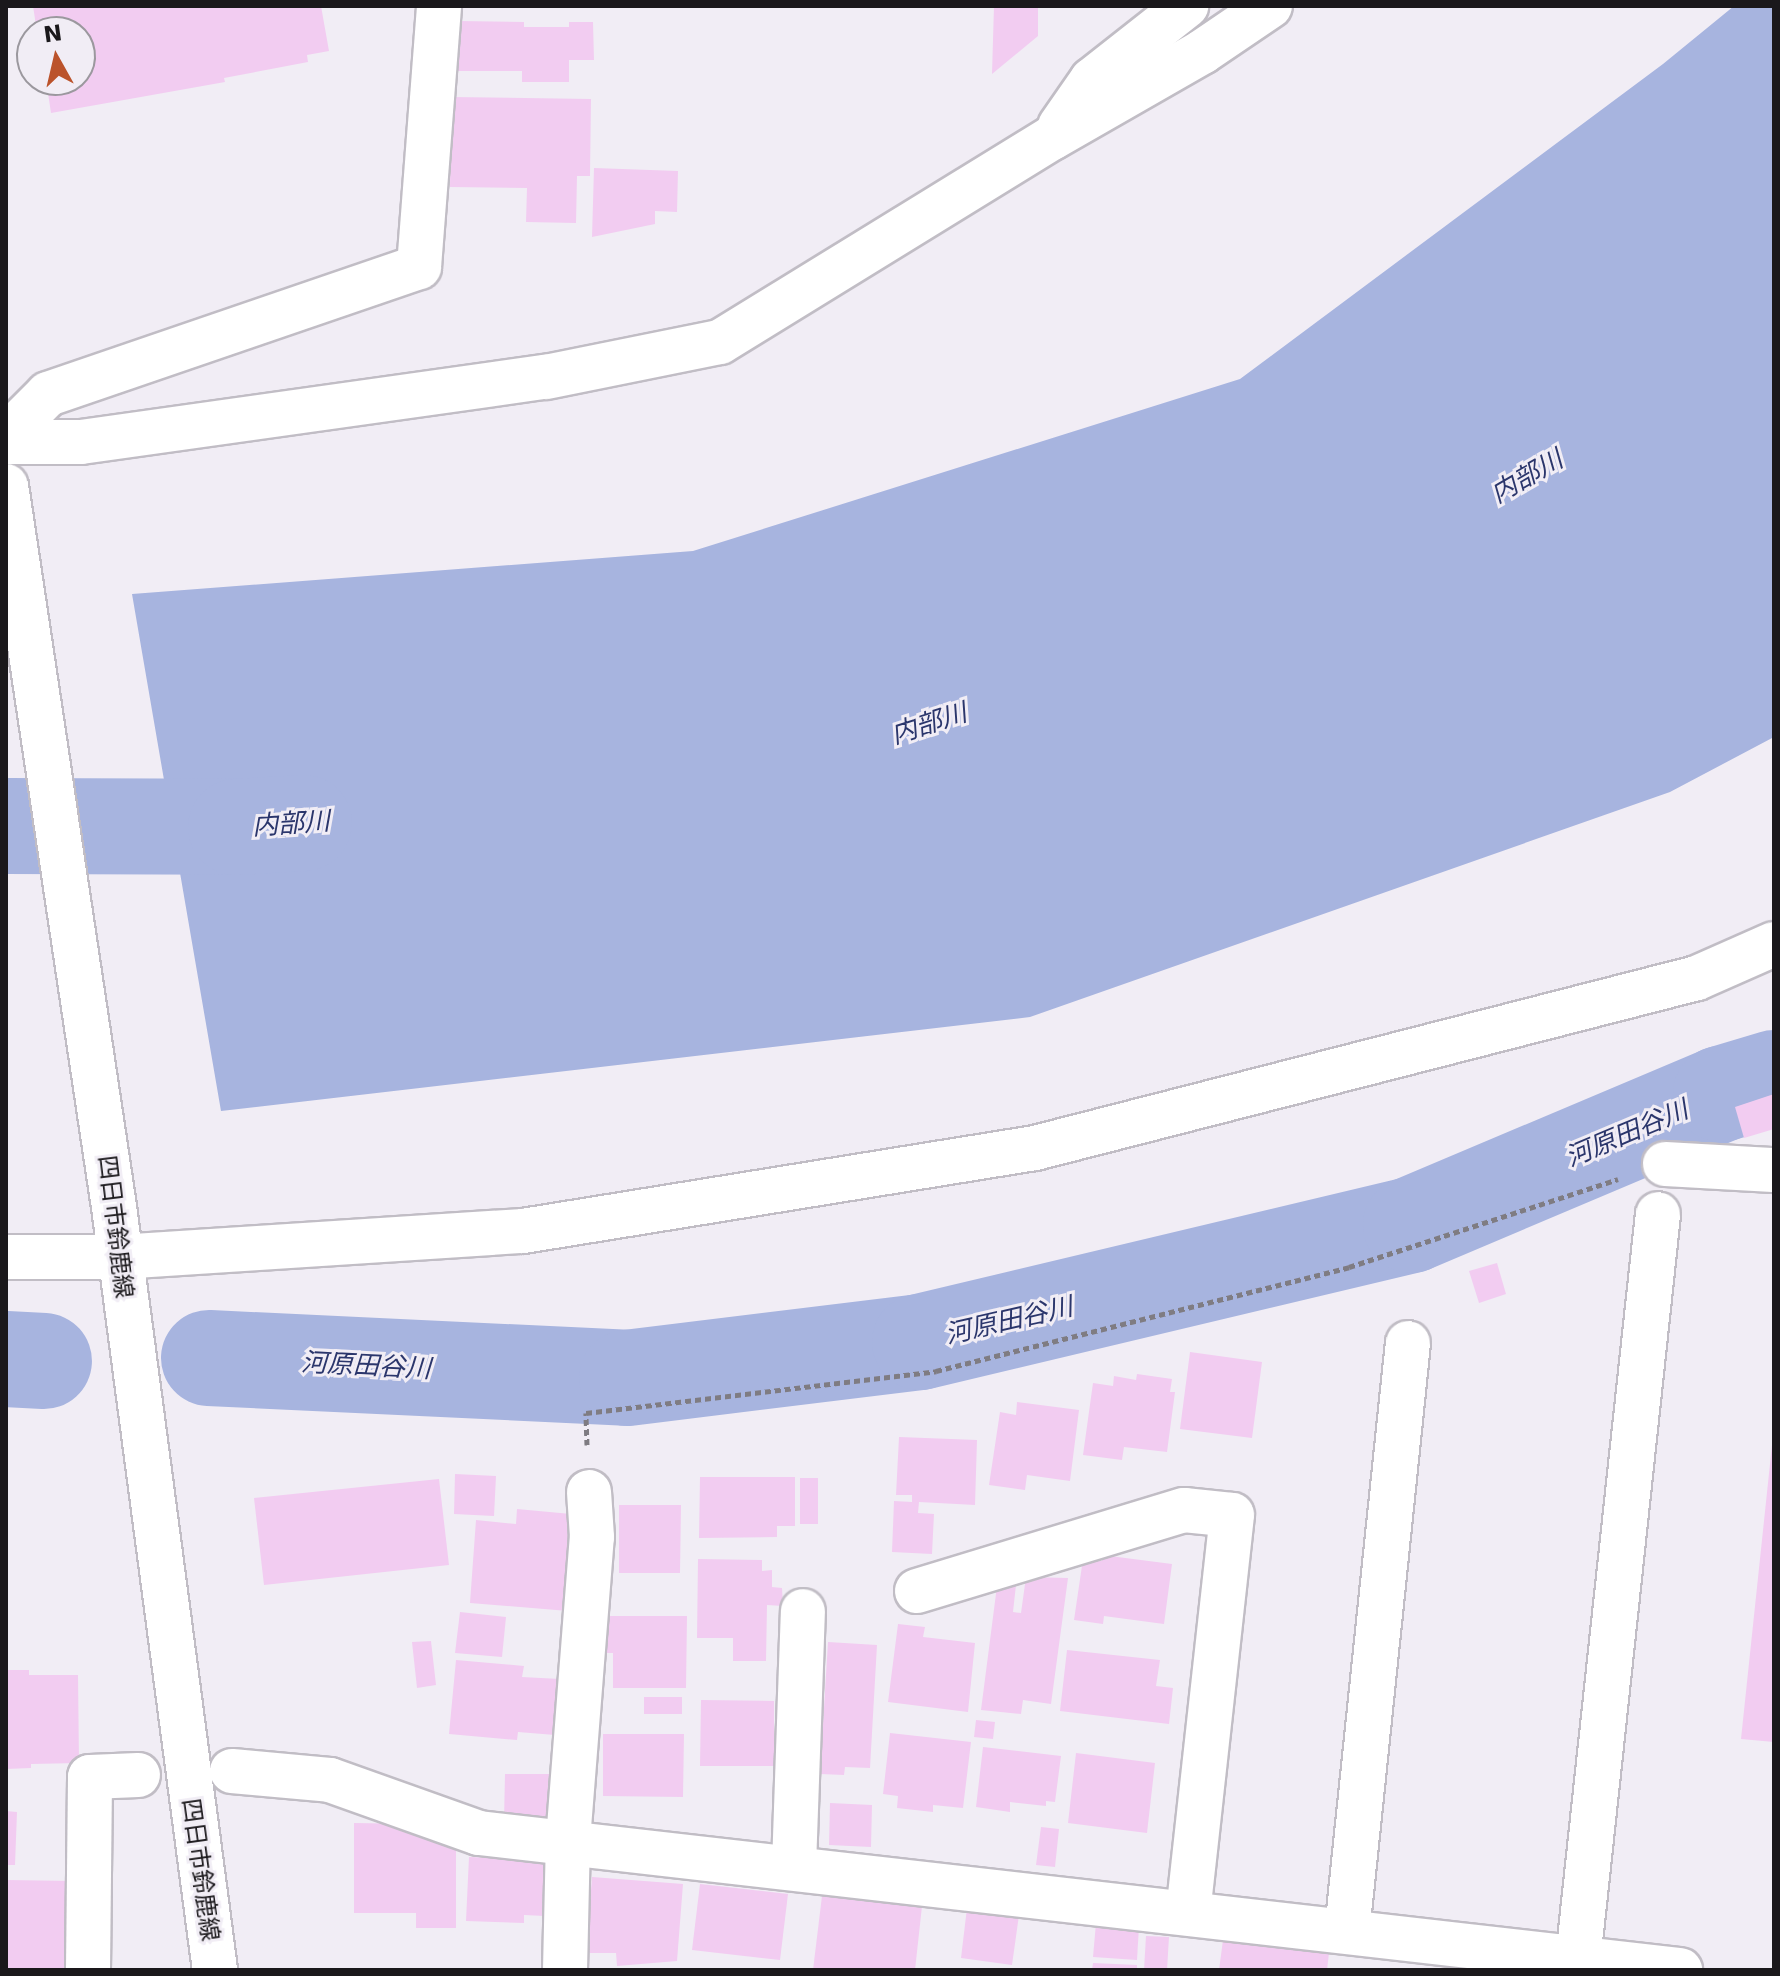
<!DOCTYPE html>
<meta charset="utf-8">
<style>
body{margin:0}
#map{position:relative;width:1780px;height:1976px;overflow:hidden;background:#f1edf5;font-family:"DejaVu Sans","Noto Sans JP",sans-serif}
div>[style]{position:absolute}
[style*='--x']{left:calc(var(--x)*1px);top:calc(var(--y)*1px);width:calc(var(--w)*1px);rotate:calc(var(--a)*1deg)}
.water>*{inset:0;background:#a7b4df}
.river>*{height:96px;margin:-48px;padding:0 48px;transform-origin:48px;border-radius:48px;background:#a7b4df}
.building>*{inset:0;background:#f2ccf1}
.path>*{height:5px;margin-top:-2.5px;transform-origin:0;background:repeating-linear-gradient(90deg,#7f7c82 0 6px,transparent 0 10px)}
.roads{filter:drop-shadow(2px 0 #c1bdc5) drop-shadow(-2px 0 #c1bdc5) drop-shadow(0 2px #c1bdc5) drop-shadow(0 -2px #c1bdc5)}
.street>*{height:44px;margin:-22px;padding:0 22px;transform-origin:22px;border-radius:22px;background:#fff}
.secondary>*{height:44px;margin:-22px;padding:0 22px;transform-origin:22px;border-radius:22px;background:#fff}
span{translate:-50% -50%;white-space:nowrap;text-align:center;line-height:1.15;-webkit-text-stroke:6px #f1edf5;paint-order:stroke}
.street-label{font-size:24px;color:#1a181b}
.water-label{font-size:26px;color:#2b366c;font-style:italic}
.frame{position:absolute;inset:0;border:8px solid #1a181b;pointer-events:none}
.north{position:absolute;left:16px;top:16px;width:80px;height:80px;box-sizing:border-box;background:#f1edf5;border:2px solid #9b989e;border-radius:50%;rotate:352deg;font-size:22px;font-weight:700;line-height:32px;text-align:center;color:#1a181b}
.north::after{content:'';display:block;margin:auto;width:28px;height:36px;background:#bb532b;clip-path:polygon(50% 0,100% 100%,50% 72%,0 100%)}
</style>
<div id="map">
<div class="water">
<i style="clip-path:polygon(1734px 6px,1774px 6px,1774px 737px,1670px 792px,1030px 1017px,221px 1111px,132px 594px,693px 551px,1240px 379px,1663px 64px)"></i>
</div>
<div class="river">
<i style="--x:6;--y:826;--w:230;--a:0.2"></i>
<i style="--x:236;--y:827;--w:68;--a:-3.4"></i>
<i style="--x:209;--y:1358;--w:418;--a:2.7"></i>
<i style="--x:627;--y:1378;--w:295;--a:-7"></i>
<i style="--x:920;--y:1342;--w:505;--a:-13.4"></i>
<i style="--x:1411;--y:1225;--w:337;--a:-22.9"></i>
<i style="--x:1721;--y:1094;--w:55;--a:-16.8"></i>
<i style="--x:6;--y:1359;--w:38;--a:3"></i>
</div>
<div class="building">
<i style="clip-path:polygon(33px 6px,321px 6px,329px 51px,307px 55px,308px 62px,224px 78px,225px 82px,51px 113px,46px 80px,80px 80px,80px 32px,37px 32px)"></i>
<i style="clip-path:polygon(994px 6px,1038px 6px,1038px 36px,992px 74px)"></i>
<i style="clip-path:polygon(458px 21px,524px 22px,524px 27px,569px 27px,569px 22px,593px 22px,594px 60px,569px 60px,569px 82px,522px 82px,522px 71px,457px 71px)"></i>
<i style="clip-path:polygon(451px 97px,591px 99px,590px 176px,577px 176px,576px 223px,526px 222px,527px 188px,450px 187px)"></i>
<i style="clip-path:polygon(594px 168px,678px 171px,677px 212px,655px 211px,655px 224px,592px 237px)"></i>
<i style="clip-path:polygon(1774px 1094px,1774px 1129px,1744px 1138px,1735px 1107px)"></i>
<i style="clip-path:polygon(1497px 1263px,1506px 1294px,1479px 1303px,1469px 1271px)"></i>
<i style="clip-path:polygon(1190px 1352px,1262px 1362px,1252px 1438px,1180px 1429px)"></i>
<i style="clip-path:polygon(1137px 1374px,1172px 1379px,1170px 1392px,1175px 1392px,1167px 1452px,1124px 1447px,1122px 1460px,1083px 1455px,1093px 1383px,1113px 1386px,1114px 1376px,1136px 1380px)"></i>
<i style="clip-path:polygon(1017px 1402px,1079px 1410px,1070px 1481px,1027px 1475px,1025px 1490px,989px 1485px,1000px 1412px,1016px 1415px)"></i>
<i style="clip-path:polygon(899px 1437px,977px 1440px,975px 1505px,919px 1502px,918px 1513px,934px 1514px,932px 1554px,892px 1552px,894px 1501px,912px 1502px,912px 1495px,896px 1495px)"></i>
<i style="clip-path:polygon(1772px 1445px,1774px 1445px,1774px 1742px,1741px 1739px)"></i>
<i style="clip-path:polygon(455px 1474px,496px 1476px,494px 1516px,454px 1514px)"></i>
<i style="clip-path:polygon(700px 1477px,795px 1477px,795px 1526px,777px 1526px,777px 1537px,699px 1538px)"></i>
<i style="clip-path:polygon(800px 1478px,818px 1478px,818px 1524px,800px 1524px)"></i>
<i style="clip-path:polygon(439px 1479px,449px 1565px,264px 1585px,254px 1498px)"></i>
<i style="clip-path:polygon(619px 1505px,681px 1505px,680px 1573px,619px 1573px)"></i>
<i style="clip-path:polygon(517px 1509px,571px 1514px,575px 1528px,568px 1611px,470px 1603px,476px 1520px,516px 1524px)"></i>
<i style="clip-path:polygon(1102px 1555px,1172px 1564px,1164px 1624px,1104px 1616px,1103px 1624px,1074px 1620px,1083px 1559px,1102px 1561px)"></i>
<i style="clip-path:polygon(698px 1559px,762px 1560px,762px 1571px,772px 1570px,772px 1587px,782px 1588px,783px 1606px,767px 1605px,766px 1661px,733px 1661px,733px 1638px,697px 1638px)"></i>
<i style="clip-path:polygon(1026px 1577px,1068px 1578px,1051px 1704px,1023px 1700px,1021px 1714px,981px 1710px,997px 1586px,1016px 1585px,1013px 1612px,1021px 1613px)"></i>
<i style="clip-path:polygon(460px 1612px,506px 1617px,502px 1657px,455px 1653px)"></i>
<i style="clip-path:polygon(607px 1616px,687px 1616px,686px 1688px,613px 1688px,613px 1653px,607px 1653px)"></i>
<i style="clip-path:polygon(898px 1624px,925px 1627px,923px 1637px,975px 1643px,968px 1712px,888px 1702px)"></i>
<i style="clip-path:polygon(431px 1641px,436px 1685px,417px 1688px,412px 1642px)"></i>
<i style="clip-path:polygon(828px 1642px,877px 1645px,870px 1768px,845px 1767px,844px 1775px,820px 1774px)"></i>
<i style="clip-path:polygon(1067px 1650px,1160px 1660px,1156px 1686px,1173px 1688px,1169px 1724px,1060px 1711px)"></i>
<i style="clip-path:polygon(456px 1660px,524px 1666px,522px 1677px,560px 1679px,555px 1735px,518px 1732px,517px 1740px,449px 1734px)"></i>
<i style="clip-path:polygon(6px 1670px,29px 1670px,29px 1675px,78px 1675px,79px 1763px,31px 1764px,31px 1768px,6px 1769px)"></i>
<i style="clip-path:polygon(644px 1697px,682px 1697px,682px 1714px,644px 1714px)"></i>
<i style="clip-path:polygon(701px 1700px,774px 1701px,774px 1766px,700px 1766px)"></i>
<i style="clip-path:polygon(976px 1720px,995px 1722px,993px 1739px,974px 1737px)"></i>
<i style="clip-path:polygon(890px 1733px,971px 1742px,963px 1808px,933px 1805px,933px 1812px,897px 1808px,898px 1796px,883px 1794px)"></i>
<i style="clip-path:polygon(603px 1734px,684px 1734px,683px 1797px,603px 1796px)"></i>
<i style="clip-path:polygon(983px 1747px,1061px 1756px,1055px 1802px,1046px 1801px,1046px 1806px,1010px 1802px,1010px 1812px,976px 1807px)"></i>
<i style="clip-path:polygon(1076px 1753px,1155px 1763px,1147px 1833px,1068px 1823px)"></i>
<i style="clip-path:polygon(505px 1774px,549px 1774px,548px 1821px,504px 1821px)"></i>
<i style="clip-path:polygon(830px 1803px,872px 1805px,871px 1847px,829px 1845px)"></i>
<i style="clip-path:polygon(6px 1811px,17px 1812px,15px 1865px,6px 1865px)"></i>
<i style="clip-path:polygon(354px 1823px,418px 1824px,418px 1837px,456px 1839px,456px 1928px,416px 1928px,416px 1913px,354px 1913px)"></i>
<i style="clip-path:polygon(1041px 1827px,1059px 1829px,1055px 1867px,1036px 1865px)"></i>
<i style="clip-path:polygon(469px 1857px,547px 1860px,545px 1916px,524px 1915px,524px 1923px,466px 1921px)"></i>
<i style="clip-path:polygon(592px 1877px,683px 1884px,677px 1961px,617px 1966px,616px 1953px,586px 1953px)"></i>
<i style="clip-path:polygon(6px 1880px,73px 1881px,72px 1970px,6px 1970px)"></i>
<i style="clip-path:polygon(700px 1884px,788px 1894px,780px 1960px,692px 1950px)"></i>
<i style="clip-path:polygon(822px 1896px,922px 1906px,915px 1970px,813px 1970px)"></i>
<i style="clip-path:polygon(967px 1908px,1019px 1915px,1012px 1965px,961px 1958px)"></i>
<i style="clip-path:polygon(1096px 1923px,1139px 1926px,1137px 1960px,1093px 1957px)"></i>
<i style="clip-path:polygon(1146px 1936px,1169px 1937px,1167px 1970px,1144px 1970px)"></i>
<i style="clip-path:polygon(1223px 1940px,1329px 1953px,1327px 1970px,1219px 1970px)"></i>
<i style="clip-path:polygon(1093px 1963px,1137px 1965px,1137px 1970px,1092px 1970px)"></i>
</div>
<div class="path">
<i style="--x:587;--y:1445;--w:32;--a:-92"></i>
<i style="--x:586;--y:1413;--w:353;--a:-6.8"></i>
<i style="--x:936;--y:1371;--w:426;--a:-14.1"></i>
<i style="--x:1349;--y:1267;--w:283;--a:-18.1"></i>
</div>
<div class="roads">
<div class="street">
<i style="--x:1060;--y:126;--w:56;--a:-55.2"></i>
<i style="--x:1092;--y:80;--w:120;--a:-38.2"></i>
<i style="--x:6;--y:436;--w:59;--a:-45"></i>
<i style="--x:48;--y:394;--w:392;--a:-18.9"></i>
<i style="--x:419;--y:267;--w:262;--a:-85.6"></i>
<i style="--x:6;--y:442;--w:75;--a:0"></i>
<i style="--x:81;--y:442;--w:470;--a:-8"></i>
<i style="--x:546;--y:377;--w:177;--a:-11.4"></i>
<i style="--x:720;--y:342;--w:390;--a:-31.6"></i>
<i style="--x:1052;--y:138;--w:173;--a:-29.8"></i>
<i style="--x:1202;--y:52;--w:82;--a:-34.1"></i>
<i style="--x:1665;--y:1164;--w:109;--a:3.2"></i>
<i style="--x:6;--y:1257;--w:113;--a:0"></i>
<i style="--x:119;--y:1257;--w:405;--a:-3.7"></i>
<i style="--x:523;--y:1231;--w:519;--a:-9.21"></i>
<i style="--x:1035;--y:1148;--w:683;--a:-14.4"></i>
<i style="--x:1697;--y:978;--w:84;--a:-23.8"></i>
<i style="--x:917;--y:1591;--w:279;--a:-16.9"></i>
<i style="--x:1184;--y:1510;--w:48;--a:5.9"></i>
<i style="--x:1232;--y:1515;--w:400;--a:96.3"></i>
<i style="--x:232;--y:1771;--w:98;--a:5.2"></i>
<i style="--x:330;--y:1780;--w:158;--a:19.6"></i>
<i style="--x:479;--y:1833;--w:1209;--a:6.51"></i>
<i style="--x:794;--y:1866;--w:255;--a:-88"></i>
<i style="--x:1347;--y:1931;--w:591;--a:-84.08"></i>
<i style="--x:1578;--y:1959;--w:749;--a:-83.87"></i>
<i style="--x:88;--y:1970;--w:193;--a:-89.4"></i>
<i style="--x:90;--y:1777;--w:48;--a:-2.4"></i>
<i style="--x:565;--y:1970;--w:130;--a:-88.7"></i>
<i style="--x:568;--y:1840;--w:304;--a:-85.5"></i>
<i style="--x:592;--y:1537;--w:45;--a:-93.8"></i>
</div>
<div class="secondary">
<i style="--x:6;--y:486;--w:729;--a:81.48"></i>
<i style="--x:114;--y:1207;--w:770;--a:82.46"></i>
</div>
</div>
<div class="street-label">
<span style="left:115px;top:1227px;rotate:83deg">四日市鈴鹿線</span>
<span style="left:200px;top:1870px;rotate:82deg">四日市鈴鹿線</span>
</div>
<div class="water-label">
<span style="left:1527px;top:477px;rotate:-30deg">内部川</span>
<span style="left:929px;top:724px;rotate:-18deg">内部川</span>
<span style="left:291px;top:824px;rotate:-4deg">内部川</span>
<span style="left:1627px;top:1134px;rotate:-23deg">河原田谷川</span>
<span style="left:1009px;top:1321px;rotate:-13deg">河原田谷川</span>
<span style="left:366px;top:1366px;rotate:3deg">河原田谷川</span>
</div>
<div class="frame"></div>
<div class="north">N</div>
</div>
